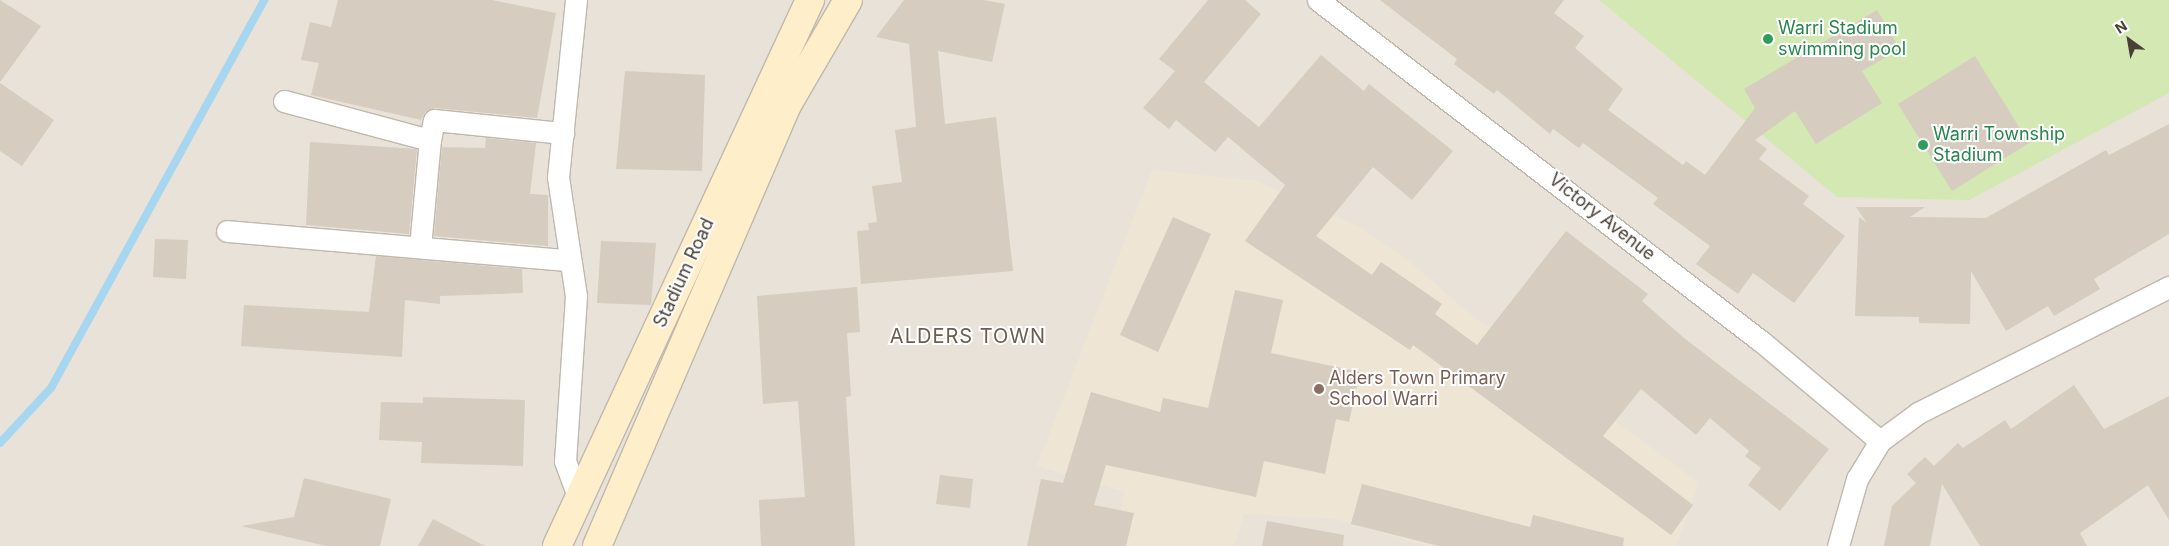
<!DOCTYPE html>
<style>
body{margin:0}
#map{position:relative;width:2169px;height:546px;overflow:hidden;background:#f5f1ea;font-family:Inter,sans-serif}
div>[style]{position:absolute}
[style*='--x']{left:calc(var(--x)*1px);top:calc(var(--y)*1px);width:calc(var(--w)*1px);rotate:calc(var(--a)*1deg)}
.residential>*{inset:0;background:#e9e2d8}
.education>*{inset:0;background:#eee5d4}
.green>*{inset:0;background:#d4e8b3}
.stream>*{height:8px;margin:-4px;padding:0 4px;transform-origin:4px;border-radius:4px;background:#a7d7f0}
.building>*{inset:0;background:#d6ccbf}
.roads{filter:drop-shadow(1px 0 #c0b8ac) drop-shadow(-1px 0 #c0b8ac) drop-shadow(0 1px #c0b8ac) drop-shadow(0 -1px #c0b8ac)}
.street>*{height:21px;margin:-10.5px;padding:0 10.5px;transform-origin:10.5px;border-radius:10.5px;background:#fff}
.secondary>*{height:28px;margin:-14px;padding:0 14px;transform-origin:14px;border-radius:14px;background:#feeeca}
.dots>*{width:14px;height:14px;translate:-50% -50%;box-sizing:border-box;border:2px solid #fff;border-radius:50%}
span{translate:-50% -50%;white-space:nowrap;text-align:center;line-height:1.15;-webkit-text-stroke:4px #fff;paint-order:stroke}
.leisure-label{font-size:18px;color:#27864d}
.left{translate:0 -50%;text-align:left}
.street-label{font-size:18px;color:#494138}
.education-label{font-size:18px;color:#785e54}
.quarter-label{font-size:20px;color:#6b5e4f;letter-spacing:1px}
.north{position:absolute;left:2104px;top:15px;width:50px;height:50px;-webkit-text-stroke:4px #fff;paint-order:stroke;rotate:328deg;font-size:14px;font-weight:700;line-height:20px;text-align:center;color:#494138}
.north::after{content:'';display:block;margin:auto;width:18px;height:22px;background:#494138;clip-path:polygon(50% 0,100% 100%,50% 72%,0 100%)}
</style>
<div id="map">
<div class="residential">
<i style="clip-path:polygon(0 0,2169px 0,2169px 546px,0 546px)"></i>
</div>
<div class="education">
<i style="clip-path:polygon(1152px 170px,1257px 181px,1358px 226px,1413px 264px,1466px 311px,1699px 483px,1676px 546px,1428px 546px,1335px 519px,1244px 514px,1234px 546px,1112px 546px,1125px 492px,1037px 466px)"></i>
</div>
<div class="green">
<i style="clip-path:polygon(1599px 0,2169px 0,2169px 93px,1969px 200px,1837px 197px)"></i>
</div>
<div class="stream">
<i style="--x:0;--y:443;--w:75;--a:-47.2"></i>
<i style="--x:51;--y:388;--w:443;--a:-61.2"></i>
</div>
<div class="building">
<i style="clip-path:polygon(0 0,41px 26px,0 82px)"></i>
<i style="clip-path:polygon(338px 0,492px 0,556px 13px,537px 118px,435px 108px,425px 112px,421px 120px,311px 95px,319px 63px,301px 60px,310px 22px,331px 27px)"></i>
<i style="clip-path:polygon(904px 0,983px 0,1005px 4px,992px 62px,938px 51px,945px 124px,996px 117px,1013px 271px,861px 284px,857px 231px,869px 230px,868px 223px,877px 222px,872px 186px,902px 182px,895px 130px,916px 127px,909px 44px,876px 37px)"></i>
<i style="clip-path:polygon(1208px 0,1245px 0,1261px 14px,1204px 82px,1259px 127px,1321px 55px,1364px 91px,1369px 84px,1453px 151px,1412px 200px,1373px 167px,1316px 236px,1372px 275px,1381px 262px,1442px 304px,1435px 314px,1477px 345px,1566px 231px,1648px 294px,1642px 301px,1684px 338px,1829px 449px,1780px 511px,1748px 485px,1761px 468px,1745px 456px,1749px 451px,1710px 418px,1696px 435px,1641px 389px,1603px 436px,1693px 505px,1671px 535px,1413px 345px,1410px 350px,1245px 241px,1285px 185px,1228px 137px,1215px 152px,1176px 120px,1169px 129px,1143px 108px,1175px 71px,1159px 59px)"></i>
<i style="clip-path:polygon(1380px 0,1564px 0,1554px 13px,1584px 36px,1575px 48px,1623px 89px,1608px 110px,1683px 165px,1686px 161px,1705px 175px,1755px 108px,1744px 89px,1877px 10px,1900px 49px,1862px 71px,1882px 103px,1816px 144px,1795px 111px,1755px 140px,1767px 149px,1759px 159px,1809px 196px,1803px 204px,1845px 236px,1794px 303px,1753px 273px,1738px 294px,1696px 264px,1710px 246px,1653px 204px,1658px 198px,1583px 143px,1579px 148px,1553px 129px,1550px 134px,1497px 90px,1494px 94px,1454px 64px,1457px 59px)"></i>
<i style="clip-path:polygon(1975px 56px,2029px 143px,1952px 191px,1898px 104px)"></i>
<i style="clip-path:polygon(625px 71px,705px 75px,702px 171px,616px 169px)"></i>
<i style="clip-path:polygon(0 83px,54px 120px,22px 166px,0 151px)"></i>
<i style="clip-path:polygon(2169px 124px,2169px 234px,2094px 279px,2100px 289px,2054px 316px,2048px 306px,2006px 331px,1971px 271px,1970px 324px,1919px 323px,1919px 317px,1855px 316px,1859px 217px,1867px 223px,1856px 207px,1925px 207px,1910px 217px,1986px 218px,2106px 150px,2109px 155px)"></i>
<i style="clip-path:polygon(486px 138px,536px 143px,530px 194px,548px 195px,548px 246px,434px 236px,442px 147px,485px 148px)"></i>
<i style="clip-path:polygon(310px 142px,417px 149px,409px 234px,306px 225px)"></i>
<i style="clip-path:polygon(1173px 217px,1211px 234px,1158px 352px,1120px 335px)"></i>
<i style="clip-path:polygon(155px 239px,188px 240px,186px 279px,153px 277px)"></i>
<i style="clip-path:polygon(601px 241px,656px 243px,651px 305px,597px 303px)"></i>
<i style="clip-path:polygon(376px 256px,522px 269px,523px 293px,440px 296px,440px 304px,405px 300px,402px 357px,241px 346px,244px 305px,369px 312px)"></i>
<i style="clip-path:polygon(857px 287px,860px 332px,847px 333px,851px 396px,846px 397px,855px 546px,761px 546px,759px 500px,805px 497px,798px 401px,763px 404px,757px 296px)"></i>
<i style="clip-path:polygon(1235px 290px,1283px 300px,1271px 353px,1360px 372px,1349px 422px,1336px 419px,1325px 474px,1264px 461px,1256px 497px,1106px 465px,1094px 505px,1134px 513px,1126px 546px,1027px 546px,1041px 479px,1063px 483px,1091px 392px,1160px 412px,1163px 398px,1208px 408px)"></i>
<i style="clip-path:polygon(2074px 385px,2104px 429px,2169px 396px,2169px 520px,2148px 485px,2080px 533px,2087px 546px,1980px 546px,1942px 484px,1930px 546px,1884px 546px,1892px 506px,1916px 483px,1907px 474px,1925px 457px,1934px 466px,1958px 443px,1963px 448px,2005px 420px,2011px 429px)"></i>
<i style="clip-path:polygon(423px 397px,525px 400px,523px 466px,421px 463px,422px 442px,379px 440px,381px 402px,423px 403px)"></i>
<i style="clip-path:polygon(940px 475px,973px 479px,970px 508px,936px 504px)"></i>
<i style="clip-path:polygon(304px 478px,391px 499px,380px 546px,326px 546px,241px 526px,294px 517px)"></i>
<i style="clip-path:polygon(1362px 484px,1530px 527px,1533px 515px,1624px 538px,1623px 546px,1439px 546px,1351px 524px)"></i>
<i style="clip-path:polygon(433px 519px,485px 546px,418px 546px)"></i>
<i style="clip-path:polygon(1267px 521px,1344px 535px,1343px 546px,1262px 546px)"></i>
</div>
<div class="roads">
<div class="street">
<i style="--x:576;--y:0;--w:178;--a:95.8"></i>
<i style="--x:558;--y:177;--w:120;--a:81.4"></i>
<i style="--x:576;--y:296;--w:165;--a:93.8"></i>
<i style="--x:565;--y:461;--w:40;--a:69.8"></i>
<i style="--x:1318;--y:0;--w:560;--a:37.61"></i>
<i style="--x:1762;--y:342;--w:154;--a:40"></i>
<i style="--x:284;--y:101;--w:151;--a:15"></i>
<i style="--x:430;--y:140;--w:20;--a:-79"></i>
<i style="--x:434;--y:120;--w:130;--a:5.8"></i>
<i style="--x:227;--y:231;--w:342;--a:4.9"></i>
<i style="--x:420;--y:247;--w:107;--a:-84.7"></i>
<i style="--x:1838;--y:546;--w:70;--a:-74.2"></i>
<i style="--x:1857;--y:479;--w:44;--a:-58.8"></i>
<i style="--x:1880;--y:441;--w:47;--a:-36.4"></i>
<i style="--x:1918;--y:413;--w:281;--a:-26.7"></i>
</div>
<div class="secondary">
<i style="--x:557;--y:546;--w:602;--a:-65.14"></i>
<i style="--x:597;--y:546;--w:480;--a:-66.7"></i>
<i style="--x:787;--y:105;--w:121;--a:-59.8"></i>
</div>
</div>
<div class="dots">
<i style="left:1768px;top:39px;background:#2e9e5b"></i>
<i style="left:1923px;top:145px;background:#2e9e5b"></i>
<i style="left:1319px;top:389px;background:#8d6e63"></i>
</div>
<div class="leisure-label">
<span class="left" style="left:1778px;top:39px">Warri Stadium<br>swimming pool</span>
<span class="left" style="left:1933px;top:145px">Warri Township<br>Stadium</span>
</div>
<div class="street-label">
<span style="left:1602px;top:217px;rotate:38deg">Victory Avenue</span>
<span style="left:684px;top:273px;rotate:-65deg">Stadium Road</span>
</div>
<div class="education-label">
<span class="left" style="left:1329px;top:389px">Alders Town Primary<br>School Warri</span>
</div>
<div class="quarter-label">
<span style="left:968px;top:336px">ALDERS TOWN</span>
</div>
<div class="north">N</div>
</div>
